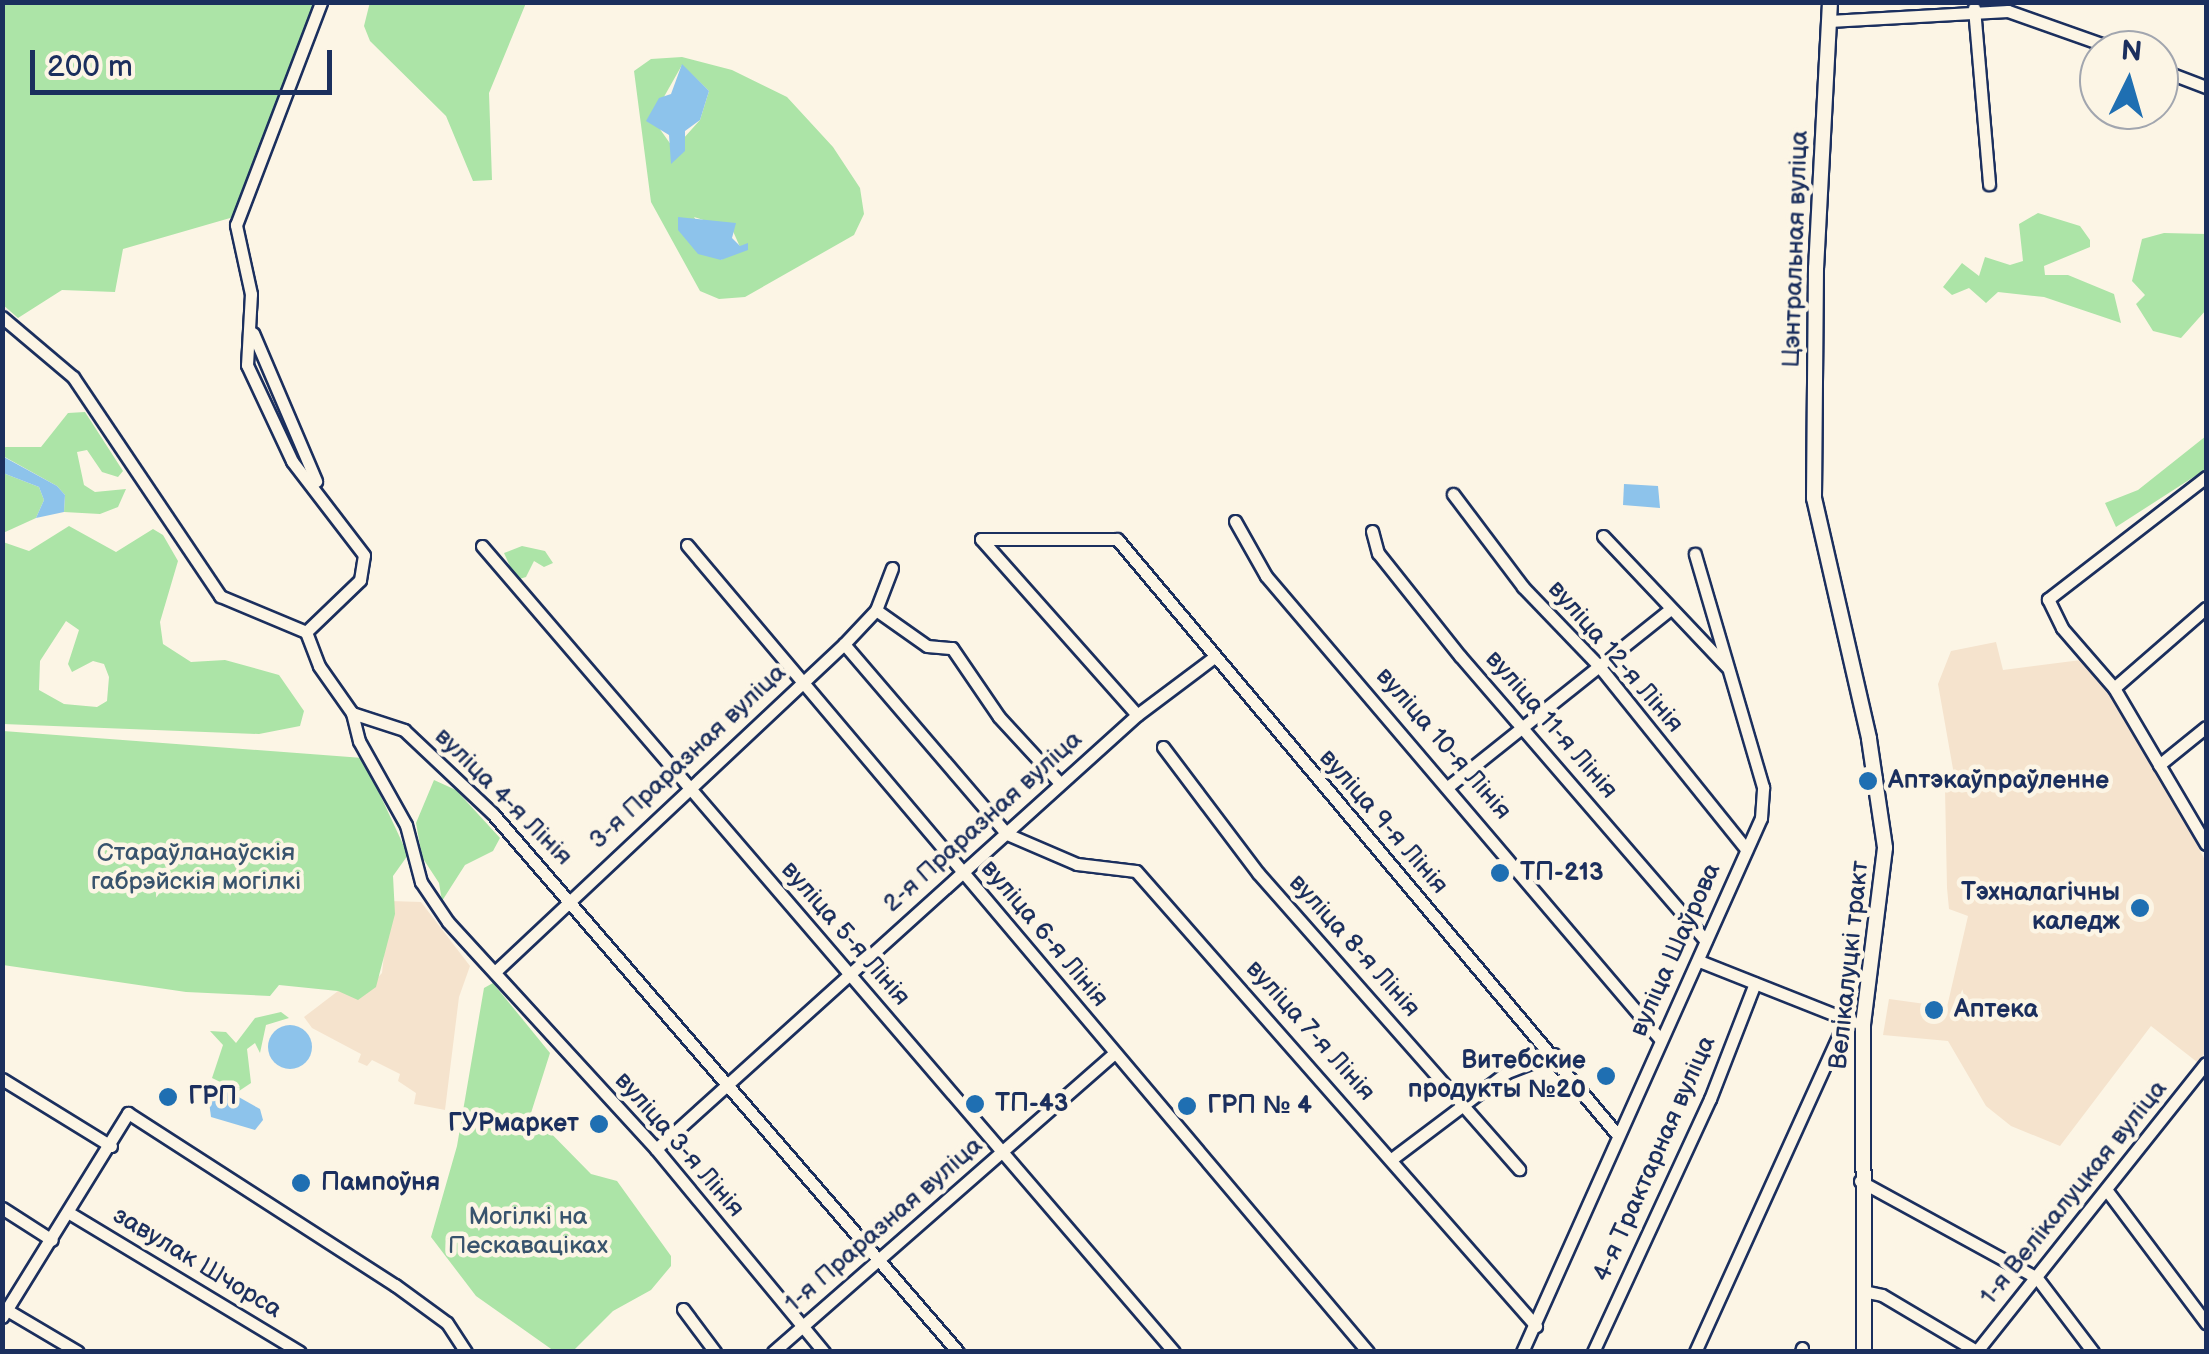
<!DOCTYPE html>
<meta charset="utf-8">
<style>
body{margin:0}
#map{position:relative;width:2209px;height:1354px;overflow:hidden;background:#fcf5e5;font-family:"Balsamiq Sans",sans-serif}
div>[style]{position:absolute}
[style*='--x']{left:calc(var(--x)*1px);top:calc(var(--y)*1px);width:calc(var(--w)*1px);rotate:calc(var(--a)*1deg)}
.built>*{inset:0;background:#f5e3cd}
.green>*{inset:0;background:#ace4a7}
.water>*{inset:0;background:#8dc3eb}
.round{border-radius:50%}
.roads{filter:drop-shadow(2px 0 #1b2f5e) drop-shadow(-2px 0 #1b2f5e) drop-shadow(0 2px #1b2f5e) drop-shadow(0 -2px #1b2f5e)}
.minor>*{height:11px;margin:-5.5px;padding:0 5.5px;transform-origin:5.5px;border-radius:5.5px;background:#fcf5e5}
.tertiary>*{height:14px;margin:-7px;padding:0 7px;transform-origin:7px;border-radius:7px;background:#fcf5e5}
.dots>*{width:28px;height:28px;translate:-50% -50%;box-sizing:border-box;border:5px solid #fcf5e5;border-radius:50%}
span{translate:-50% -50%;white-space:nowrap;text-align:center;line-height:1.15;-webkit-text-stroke:9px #fcf5e5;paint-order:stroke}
.street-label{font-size:25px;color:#1b2f5e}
.poi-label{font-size:25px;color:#1b2f5e;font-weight:700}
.left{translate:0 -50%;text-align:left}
.right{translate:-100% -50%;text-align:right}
.park-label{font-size:25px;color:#38536d}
.frame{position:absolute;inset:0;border:5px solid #1b2f5e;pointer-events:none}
.north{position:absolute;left:2079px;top:30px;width:100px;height:100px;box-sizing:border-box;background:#fcf5e5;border:2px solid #a2a6af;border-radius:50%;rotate:5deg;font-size:28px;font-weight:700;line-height:40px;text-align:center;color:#1b2f5e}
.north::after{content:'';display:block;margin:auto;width:35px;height:45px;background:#1f6fb2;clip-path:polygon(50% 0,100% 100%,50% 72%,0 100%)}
.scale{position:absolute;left:30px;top:50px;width:302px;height:45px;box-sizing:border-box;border:5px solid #1b2f5e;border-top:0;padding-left:12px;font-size:30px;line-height:35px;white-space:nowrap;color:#1b2f5e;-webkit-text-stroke:8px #fcf5e5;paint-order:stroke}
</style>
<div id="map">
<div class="built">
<i style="clip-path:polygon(1996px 642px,2003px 670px,2081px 660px,2130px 719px,2206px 862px,2206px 1052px,2197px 1062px,2151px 1026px,2060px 1146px,2011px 1126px,1986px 1106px,1948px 1041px,1883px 1035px,1889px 999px,1947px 1007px,1968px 916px,1949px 909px,1947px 888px,1945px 789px,1956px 786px,1938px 684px,1951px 651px)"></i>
<i style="clip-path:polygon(390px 901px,421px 902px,470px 966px,459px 997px,445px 1110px,414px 1104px,416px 1093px,398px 1081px,400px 1074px,372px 1060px,367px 1066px,358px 1062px,361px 1054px,312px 1028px,304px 1017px,338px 991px,362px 994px,382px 973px)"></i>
</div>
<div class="green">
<i style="clip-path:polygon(370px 2px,526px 3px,489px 93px,492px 180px,473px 181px,446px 116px,370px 41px,364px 26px)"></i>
<i style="clip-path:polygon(2px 3px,326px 3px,244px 214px,123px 249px,115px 292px,62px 290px,18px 318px,2px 304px)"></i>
<i style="clip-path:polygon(evenodd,682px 57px,732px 70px,787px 97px,833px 147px,860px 188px,864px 214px,854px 235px,745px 297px,719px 299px,700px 291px,651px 202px,634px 71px,651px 59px,682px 57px,682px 65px,709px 91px,700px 120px,674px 149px,652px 118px,682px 65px,682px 57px,694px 217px,732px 229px,740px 247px,747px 244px,721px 260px,694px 217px)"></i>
<i style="clip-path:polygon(2038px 213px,2080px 226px,2090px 240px,2090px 247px,2044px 266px,2045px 275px,2068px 275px,2114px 294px,2121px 323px,2044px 297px,1998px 292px,1986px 303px,1969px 288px,1952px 295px,1943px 287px,1962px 263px,1979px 276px,1985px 257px,2010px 265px,2023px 261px,2019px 224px)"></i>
<i style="clip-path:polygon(2164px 233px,2206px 234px,2206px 310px,2181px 338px,2153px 331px,2136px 304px,2145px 295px,2132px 281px,2142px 239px)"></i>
<i style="clip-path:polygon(85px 412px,123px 471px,118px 477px,102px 472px,87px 450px,77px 452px,84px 485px,95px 492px,126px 489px,118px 507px,100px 514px,64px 512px,65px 495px,57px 486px,3px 456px,2px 447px,41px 447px,68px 413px)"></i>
<i style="clip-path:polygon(2206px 436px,2206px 469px,2116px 527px,2105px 503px,2138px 490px)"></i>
<i style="clip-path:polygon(3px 473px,39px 487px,44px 500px,36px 518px,3px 533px)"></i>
<i style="clip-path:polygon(evenodd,69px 526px,116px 552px,153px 529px,163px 535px,178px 561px,160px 622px,163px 644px,191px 662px,225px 660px,279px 675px,304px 711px,300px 726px,259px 734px,3px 724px,3px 542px,29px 551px,69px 526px,66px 621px,79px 630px,68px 664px,72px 672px,93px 661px,104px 664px,109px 677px,107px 701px,97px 707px,64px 704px,39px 690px,40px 661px,66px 621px)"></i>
<i style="clip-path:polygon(522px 546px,545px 551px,553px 563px,544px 567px,534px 561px,526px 577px,516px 580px,504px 553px)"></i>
<i style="clip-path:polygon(3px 731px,363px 758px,408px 855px,393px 876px,395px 914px,376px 987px,358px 1000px,338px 991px,279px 985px,270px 996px,186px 992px,3px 965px)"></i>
<i style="clip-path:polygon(434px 780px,456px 790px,500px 838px,493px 851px,465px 865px,442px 901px,439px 883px,422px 857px,416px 823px)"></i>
<i style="clip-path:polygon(493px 983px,550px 1053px,531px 1113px,591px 1174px,617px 1181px,671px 1256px,671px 1266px,651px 1290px,613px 1311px,573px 1351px,554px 1351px,476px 1296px,431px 1237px,457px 1146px,484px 988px)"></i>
<i style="clip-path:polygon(281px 1012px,289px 1018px,266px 1025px,260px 1053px,255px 1043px,247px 1049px,251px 1083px,239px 1091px,212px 1078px,223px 1045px,210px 1031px,226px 1032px,236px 1043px,255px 1018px)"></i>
</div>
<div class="water">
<i style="clip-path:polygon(682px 64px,709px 91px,700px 120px,685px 131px,685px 151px,671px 164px,669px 135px,646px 121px,659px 98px,671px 94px)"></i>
<i style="clip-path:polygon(678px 217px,736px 223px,732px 238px,740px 246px,748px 243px,748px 250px,721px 260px,698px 254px,678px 230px)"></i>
<i style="clip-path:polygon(2px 456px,57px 486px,65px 495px,64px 512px,36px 518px,44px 500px,39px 487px,3px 473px)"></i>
<i style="clip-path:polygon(1624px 484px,1658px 486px,1660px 508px,1623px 505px)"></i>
<i class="round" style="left:268px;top:1025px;width:44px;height:44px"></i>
<i style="clip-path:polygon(228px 1091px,260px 1109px,263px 1120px,255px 1130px,211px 1117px,208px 1094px)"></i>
</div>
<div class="roads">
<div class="minor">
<i style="--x:1974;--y:8;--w:177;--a:85.1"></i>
<i style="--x:1829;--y:21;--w:179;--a:-3.2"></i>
<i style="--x:2008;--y:11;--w:117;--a:19.5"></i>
<i style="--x:2159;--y:69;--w:50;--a:21"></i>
<i style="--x:2;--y:317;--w:93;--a:40.2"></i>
<i style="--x:73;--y:377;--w:264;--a:56.1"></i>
<i style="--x:220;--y:596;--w:93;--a:22.7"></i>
<i style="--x:306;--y:632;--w:36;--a:69"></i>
<i style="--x:319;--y:666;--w:57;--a:54.9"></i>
<i style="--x:352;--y:713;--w:55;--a:18.1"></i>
<i style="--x:404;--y:730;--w:122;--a:43.3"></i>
<i style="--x:493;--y:814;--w:711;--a:49.16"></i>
<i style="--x:253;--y:333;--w:161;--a:66.9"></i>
<i style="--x:2206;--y:477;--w:200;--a:142.3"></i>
<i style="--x:2048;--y:599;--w:32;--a:64"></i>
<i style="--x:2062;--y:628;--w:79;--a:49.1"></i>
<i style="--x:2114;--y:688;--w:181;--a:59.5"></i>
<i style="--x:1453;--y:494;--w:116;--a:53"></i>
<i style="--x:1523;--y:587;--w:110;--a:46.1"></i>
<i style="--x:1599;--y:666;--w:235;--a:51.2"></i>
<i style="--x:1235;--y:521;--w:63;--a:60.6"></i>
<i style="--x:1266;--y:576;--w:608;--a:49.6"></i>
<i style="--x:1372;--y:531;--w:23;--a:75"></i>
<i style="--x:1378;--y:553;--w:132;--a:51.5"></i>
<i style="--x:1460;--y:656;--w:376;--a:49.2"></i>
<i style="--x:1603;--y:536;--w:180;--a:46.6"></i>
<i style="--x:981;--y:539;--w:136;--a:0"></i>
<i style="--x:1117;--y:539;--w:776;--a:49.97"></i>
<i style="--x:981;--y:539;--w:235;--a:48.4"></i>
<i style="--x:687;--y:545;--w:1056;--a:49.84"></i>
<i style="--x:482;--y:546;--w:1062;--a:49.35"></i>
<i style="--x:876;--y:610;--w:62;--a:35.2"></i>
<i style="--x:927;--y:646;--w:25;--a:5"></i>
<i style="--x:952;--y:648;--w:83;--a:55.7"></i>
<i style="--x:999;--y:717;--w:90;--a:47.3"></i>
<i style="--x:306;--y:632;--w:75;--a:-43.9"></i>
<i style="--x:360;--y:580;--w:25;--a:-81"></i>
<i style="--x:364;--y:555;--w:118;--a:-127.5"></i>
<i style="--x:292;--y:461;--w:106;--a:-115.1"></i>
<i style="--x:247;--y:365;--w:71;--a:-86.8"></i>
<i style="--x:251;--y:294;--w:71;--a:-102.3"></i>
<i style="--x:236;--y:225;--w:239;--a:-69.1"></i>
<i style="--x:844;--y:644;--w:250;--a:49.4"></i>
<i style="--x:1007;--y:834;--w:76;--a:23.2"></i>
<i style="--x:1077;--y:864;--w:59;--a:6.8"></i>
<i style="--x:1136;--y:871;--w:606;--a:48.68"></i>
<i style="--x:2114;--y:688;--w:122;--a:-41"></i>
<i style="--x:352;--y:713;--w:29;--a:76"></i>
<i style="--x:359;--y:741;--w:96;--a:60.8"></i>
<i style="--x:406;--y:825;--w:59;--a:75.3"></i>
<i style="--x:421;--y:882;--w:48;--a:56"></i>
<i style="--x:448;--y:922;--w:308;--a:47.5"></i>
<i style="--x:656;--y:1149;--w:264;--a:50.4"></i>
<i style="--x:1163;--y:747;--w:158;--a:53"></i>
<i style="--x:1258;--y:873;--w:395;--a:48.6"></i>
<i style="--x:2159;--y:765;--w:60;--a:-39"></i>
<i style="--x:1450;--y:785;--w:279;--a:-38.6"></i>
<i style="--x:1699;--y:961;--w:166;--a:21.6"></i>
<i style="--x:498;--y:969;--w:475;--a:-43.2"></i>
<i style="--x:844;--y:644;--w:47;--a:-46.7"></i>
<i style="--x:876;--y:610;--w:45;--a:-69.1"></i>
<i style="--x:2;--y:1079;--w:128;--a:31.6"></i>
<i style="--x:656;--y:1149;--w:648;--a:-42.06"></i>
<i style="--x:1137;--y:715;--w:95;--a:-36.9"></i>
<i style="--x:1393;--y:1158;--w:143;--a:-37"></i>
<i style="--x:1507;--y:1072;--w:50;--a:-21"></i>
<i style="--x:1860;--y:1181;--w:202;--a:28.7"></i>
<i style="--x:2037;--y:1278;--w:93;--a:52.9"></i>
<i style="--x:2108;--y:1192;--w:164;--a:53.2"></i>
<i style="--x:2;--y:1208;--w:59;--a:32.6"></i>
<i style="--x:71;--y:1214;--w:267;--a:31.1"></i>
<i style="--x:1863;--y:1291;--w:19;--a:12"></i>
<i style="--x:1882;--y:1295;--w:112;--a:30.7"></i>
<i style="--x:683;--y:1309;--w:54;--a:53.3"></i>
<i style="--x:7;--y:1310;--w:82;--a:30.6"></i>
<i style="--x:2;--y:1317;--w:240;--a:-58.3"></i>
<i style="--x:128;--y:1113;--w:318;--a:32.8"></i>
<i style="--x:395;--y:1285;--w:64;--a:36.2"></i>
<i style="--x:447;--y:1323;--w:35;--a:57"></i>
<i style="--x:773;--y:1352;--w:454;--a:-41.2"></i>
<i style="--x:1522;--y:1352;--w:585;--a:-65.89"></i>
<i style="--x:1761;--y:818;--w:31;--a:-86"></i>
<i style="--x:1763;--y:787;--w:243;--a:-106.3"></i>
<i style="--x:1593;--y:1352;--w:279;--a:-65.2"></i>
<i style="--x:1710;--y:1099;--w:124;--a:-68.8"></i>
<i style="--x:1695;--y:1352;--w:366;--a:-65.6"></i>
<i style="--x:1801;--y:1352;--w:4;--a:-76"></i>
<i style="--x:1976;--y:1352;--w:369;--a:-51.5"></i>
</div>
<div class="tertiary">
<i style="--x:1830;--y:2;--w:266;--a:93"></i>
<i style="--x:1816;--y:268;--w:230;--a:90.5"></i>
<i style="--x:1814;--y:498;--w:247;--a:77.1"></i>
<i style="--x:1869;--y:739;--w:110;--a:81.6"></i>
<i style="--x:1885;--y:848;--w:178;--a:97.1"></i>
<i style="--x:1863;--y:1025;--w:327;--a:89.8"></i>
</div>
</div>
<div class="dots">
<i style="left:1868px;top:781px;background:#1f6fb2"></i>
<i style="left:1500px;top:873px;background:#1f6fb2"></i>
<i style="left:2140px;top:908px;background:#1f6fb2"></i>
<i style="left:1934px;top:1010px;background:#1f6fb2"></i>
<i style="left:1606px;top:1076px;background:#1f6fb2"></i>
<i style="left:168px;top:1097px;background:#1f6fb2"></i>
<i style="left:975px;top:1104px;background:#1f6fb2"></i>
<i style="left:1187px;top:1106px;background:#1f6fb2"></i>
<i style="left:599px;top:1124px;background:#1f6fb2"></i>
<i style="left:301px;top:1183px;background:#1f6fb2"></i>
</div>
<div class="street-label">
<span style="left:1796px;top:249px;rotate:-88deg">Цэнтральная вуліца</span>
<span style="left:1615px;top:657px;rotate:49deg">вуліца 12-я Лінія</span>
<span style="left:1551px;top:725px;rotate:49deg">вуліца 11-я Лінія</span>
<span style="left:1443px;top:744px;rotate:49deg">вуліца 10-я Лінія</span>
<span style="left:688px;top:757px;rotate:-43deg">3-я Праразная вуліца</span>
<span style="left:503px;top:797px;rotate:45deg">вуліца 4-я Лінія</span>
<span style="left:983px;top:822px;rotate:-42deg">2-я Праразная вуліца</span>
<span style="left:1383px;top:822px;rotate:49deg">вуліца 9-я Лінія</span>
<span style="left:845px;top:934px;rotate:49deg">вуліца 5-я Лінія</span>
<span style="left:1044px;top:934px;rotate:50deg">вуліца 6-я Лінія</span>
<span style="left:1354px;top:946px;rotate:48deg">вуліца 8-я Лінія</span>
<span style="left:1676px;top:950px;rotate:-66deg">вуліца Шаўрова</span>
<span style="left:1850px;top:965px;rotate:-84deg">Велікалуцкі тракт</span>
<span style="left:1310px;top:1031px;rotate:48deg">вуліца 7-я Лінія</span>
<span style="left:679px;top:1145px;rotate:49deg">вуліца 3-я Лінія</span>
<span style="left:1655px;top:1159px;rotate:-66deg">4-я Трактарная вуліца</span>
<span style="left:2074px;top:1193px;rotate:-51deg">1-я Велікалуцкая вуліца</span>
<span style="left:884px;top:1225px;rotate:-41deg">1-я Праразная вуліца</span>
<span style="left:197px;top:1263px;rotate:31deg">завулак Шчорса</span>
</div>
<div class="poi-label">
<span class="left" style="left:1888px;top:781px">Аптэкаўпраўленне</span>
<span class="left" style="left:1520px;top:873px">ТП-213</span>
<span class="right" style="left:2120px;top:908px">Тэхналагічны<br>каледж</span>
<span class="left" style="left:1954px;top:1010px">Аптека</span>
<span class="right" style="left:1586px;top:1076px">Витебские<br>продукты №20</span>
<span class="left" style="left:188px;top:1097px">ГРП</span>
<span class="left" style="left:995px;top:1104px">ТП-43</span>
<span class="left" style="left:1207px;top:1106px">ГРП № 4</span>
<span class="right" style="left:579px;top:1124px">ГУРмаркет</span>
<span class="left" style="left:321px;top:1183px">Пампоўня</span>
</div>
<div class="park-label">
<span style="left:196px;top:868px">Стараўланаўскія<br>габрэйскія могілкі</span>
<span style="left:528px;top:1232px">Могілкі на<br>Пескаваціках</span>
</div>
<div class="frame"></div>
<div class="north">N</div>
<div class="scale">200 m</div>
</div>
